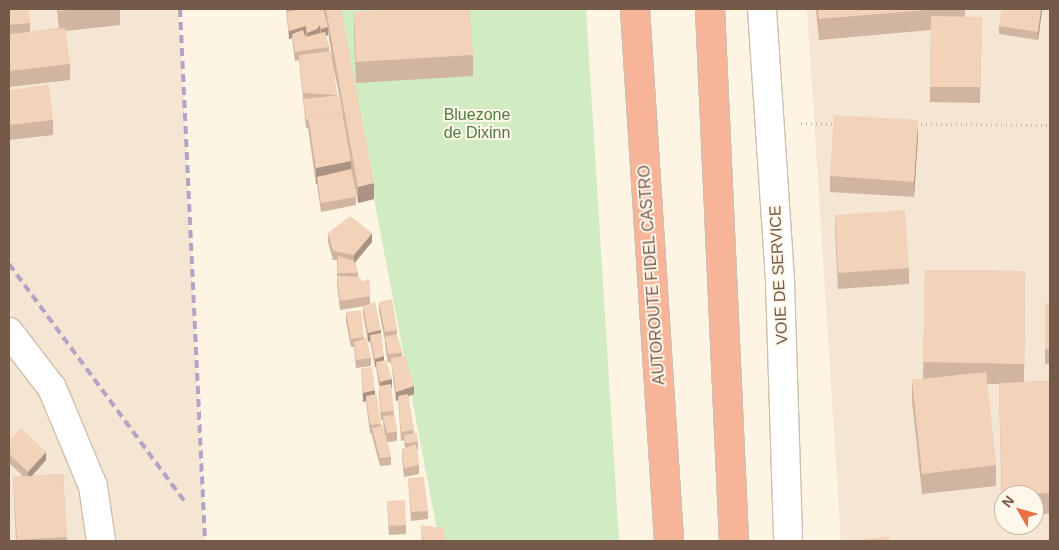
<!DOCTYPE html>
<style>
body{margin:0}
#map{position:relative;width:1059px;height:550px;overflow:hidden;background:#fdf4e3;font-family:Helvetica,sans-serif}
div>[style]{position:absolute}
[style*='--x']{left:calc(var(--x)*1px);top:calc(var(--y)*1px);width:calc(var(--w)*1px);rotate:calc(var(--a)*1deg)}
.residential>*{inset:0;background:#f4e6d2}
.green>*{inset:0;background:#d1ebc2}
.path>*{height:3px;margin-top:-1.5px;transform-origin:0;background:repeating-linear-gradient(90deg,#d8b69e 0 1px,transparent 0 5px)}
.roads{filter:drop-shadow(1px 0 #d0bead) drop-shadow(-1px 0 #d0bead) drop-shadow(0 1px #d0bead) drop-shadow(0 -1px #d0bead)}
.street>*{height:28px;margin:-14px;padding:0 14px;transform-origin:14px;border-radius:14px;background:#fff}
.secondary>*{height:28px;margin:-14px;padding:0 14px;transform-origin:14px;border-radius:14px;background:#fff}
.highway>*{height:28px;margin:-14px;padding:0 14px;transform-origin:14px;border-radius:14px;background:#f8b499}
.rail>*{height:4px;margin-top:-2px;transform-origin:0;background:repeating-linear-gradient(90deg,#b6a2c6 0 8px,transparent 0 13px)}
.wall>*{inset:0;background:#d1b5a0}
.shaded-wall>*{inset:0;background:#aa9382}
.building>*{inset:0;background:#f3d2ba}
span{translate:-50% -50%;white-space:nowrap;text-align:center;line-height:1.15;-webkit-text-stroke:4px #fff7ea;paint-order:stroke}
.park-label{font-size:16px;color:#507c41}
.street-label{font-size:16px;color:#755a49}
.frame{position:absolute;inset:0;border:10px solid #755a49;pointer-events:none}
.north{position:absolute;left:994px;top:485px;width:50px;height:50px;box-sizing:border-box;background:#fff7ea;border:1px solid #c8b8aa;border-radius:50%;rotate:308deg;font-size:14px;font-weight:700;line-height:20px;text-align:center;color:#755a49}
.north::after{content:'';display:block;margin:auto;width:18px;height:22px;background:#e96f46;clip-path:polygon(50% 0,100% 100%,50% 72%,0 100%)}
</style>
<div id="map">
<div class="residential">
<i style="clip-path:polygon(9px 9px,179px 9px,205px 541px,9px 541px)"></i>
<i style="clip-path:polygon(evenodd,807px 9px,1050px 9px,1050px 541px,841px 541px,807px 9px,1004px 495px,1034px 495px,1034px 525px,1004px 525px,1004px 495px)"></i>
</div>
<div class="green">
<i style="clip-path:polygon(338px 9px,586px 9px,619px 541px,439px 541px)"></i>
</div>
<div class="path">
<i style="--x:801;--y:123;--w:36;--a:2"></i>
<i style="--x:916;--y:124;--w:134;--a:0.4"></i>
</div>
<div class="roads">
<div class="street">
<i style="--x:762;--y:9;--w:274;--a:86.2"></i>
<i style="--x:780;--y:282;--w:259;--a:88.2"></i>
</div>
<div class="secondary">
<i style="--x:9;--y:332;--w:71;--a:52.5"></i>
<i style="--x:52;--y:388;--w:106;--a:67.3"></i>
<i style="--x:93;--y:486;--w:56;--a:81.7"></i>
</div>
<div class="highway">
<i style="--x:635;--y:9;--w:533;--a:86.34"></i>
<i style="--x:710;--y:9;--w:533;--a:87.42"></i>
</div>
</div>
<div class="rail">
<i style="--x:180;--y:9;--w:533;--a:87.31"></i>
<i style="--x:9;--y:264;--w:296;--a:53.5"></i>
</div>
<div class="wall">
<i style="clip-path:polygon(9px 9px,30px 23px,30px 32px,59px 28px,57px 9px,120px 9px,120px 25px,65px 31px,70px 64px,70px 80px,9px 87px)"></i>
<i style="clip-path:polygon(evenodd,286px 9px,341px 9px,374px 199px,358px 203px,351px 167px,356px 197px,356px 205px,321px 212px,317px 184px,316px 184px,308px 128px,306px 128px,299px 60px,295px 61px,292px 38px,289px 39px,286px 9px,328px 32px,331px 51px,329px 51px,329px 47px,326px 36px,328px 35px,328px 32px,286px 9px,333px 66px,338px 89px,339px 96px,337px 96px,333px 66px)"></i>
<i style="clip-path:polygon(816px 9px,965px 9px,965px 17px,982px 17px,980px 103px,930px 102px,931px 30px,819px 40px)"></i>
<i style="clip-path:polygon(1042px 9px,1038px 40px,999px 34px,999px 26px)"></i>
<i style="clip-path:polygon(354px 12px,473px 55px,473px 76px,356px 83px,354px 33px)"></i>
<i style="clip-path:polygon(9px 90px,53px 120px,53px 135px,9px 140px)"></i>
<i style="clip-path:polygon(918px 135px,914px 197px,830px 192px,830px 176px)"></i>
<i style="clip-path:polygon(835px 215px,909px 268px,909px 284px,838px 289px,835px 230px)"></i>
<i style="clip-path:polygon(328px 233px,372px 242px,355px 263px,358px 273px,358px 277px,362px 282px,369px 279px,370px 304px,381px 333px,384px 361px,391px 388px,394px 415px,397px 432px,397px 441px,387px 442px,391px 457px,391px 465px,380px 466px,372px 436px,372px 433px,370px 434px,366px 401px,363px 402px,361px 368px,375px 395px,376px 394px,381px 425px,384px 432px,383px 420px,381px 420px,379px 395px,379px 386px,376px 367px,375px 367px,370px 341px,368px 342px,363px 315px,363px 306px,365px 306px,340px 310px,337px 284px,337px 260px,333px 260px,328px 242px)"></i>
<i style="clip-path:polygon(925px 270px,1025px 271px,1024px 382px,1050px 381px,1050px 514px,1034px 514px,1034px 495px,1004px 495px,1004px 515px,1002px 515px,999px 384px,987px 384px,996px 465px,996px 486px,922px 494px,912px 401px,912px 380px,923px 379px)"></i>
<i style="clip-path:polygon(379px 302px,397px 330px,397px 335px,402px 353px,402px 357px,414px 394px,408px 396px,414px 433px,418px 442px,418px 450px,417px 450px,419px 465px,419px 474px,404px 477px,402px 457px,402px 449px,405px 448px,404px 440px,401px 441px,398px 400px,396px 401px,391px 362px,388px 363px,385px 345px,385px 341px,379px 311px)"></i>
<i style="clip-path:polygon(1045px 303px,1050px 303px,1050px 364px,1045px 364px)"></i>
<i style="clip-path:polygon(346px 312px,364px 337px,364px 339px,371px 358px,371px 366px,356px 368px,354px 347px,351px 347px,346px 321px)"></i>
<i style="clip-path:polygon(9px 441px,46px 460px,32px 476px,63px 474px,67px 541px,16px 541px,13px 477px,23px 476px,9px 463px)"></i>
<i style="clip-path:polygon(408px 478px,428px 511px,428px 519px,411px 521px)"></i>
<i style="clip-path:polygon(387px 501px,406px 525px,406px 534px,389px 535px)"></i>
<i style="clip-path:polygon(421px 525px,446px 541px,422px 541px)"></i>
</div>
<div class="shaded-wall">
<i style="clip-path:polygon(1041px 9px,1042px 9px,1042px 11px,1038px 40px,1038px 32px)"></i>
<i style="clip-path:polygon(320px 25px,320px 33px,307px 42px,307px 33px)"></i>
<i style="clip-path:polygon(306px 26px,306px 34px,293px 38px,292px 34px,292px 38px,289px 39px,289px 31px)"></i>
<i style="clip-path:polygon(328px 27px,328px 35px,321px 38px,321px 29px)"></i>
<i style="clip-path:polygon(918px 120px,918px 135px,914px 197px,914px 182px)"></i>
<i style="clip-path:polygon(351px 161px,351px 176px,317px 177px,317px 184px,316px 184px,316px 168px)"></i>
<i style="clip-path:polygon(374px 183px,374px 199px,358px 203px,358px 187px)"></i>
<i style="clip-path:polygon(372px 233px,372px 242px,354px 263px,354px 255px)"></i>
<i style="clip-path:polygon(381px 330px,381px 338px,370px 335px,370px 341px,368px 342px,368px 333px)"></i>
<i style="clip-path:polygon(384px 356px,384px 364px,376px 362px,376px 367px,375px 367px,375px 359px)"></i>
<i style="clip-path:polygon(392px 379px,392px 388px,380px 391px,380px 382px)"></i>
<i style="clip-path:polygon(414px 386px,414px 394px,396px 401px,396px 392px)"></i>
<i style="clip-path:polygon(375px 390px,375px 398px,366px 396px,366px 401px,363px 402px,363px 393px)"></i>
<i style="clip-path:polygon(46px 452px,46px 460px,28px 480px,28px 472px)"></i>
</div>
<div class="building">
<i style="clip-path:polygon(9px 9px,29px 9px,30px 23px,9px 25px)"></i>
<i style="clip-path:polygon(59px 9px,79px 9px,60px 11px)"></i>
<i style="clip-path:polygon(301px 9px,323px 9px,328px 27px,321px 29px,320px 25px,317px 29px,307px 33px,306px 26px,289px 31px,287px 12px)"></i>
<i style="clip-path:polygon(326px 9px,341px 9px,374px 183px,358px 187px)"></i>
<i style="clip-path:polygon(408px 9px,470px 9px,473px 55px,356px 62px,354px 12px)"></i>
<i style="clip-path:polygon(818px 9px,939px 9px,819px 19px)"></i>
<i style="clip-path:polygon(1002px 9px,1041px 9px,1038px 32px,999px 26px)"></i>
<i style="clip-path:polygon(931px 16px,982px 17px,980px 87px,930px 87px)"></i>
<i style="clip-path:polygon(65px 28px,70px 64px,9px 71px,9px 34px)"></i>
<i style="clip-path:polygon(303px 30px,305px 37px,325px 32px,329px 47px,295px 52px,292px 34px)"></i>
<i style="clip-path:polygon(331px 51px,337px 95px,303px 93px,299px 55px)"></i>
<i style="clip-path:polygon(49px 85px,53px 120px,9px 125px,9px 90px)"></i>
<i style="clip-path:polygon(340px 95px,343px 116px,342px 112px,308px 116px,308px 120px,306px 120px,303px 99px)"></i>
<i style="clip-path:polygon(342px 112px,351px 161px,316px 168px,308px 116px)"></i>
<i style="clip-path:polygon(834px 115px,918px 120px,914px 182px,830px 176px)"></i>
<i style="clip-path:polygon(351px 169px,356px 197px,321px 203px,317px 177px)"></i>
<i style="clip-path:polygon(905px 210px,909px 268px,838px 273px,835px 215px)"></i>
<i style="clip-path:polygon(350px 216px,372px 233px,354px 255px,333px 251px,328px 233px)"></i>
<i style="clip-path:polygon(338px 256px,354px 261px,358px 273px,337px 273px)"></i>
<i style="clip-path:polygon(925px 270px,1025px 271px,1024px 364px,923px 362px)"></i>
<i style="clip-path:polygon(337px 276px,360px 277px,362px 282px,369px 279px,370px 296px,340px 301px)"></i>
<i style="clip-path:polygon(392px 299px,397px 330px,385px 332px,379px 302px)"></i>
<i style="clip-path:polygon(375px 302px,381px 330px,368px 333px,363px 306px)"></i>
<i style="clip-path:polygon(1045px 303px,1050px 303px,1050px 349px,1045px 349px)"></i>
<i style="clip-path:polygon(361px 310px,364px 337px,351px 339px,346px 312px)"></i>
<i style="clip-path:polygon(381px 333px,384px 356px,375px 359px,370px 335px)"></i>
<i style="clip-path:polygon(397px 334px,402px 353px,388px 354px,385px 337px)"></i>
<i style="clip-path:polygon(367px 338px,371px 358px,356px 360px,354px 342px)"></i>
<i style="clip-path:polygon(405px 356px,414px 386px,396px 392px,391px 358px)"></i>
<i style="clip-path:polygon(386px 360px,392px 379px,380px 382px,376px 362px)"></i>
<i style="clip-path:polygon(372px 367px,375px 390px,363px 393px,361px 368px)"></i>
<i style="clip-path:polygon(986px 372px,996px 465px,922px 474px,912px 380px)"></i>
<i style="clip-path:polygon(1050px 381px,1050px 493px,1002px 495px,999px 383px)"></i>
<i style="clip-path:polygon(391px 384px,394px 411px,381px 412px,379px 386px)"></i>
<i style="clip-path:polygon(376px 394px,381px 424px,370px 425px,366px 396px)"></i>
<i style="clip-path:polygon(408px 394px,414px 430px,401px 432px,398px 396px)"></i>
<i style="clip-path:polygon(395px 415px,397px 432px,387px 433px,383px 416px)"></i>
<i style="clip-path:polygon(383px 425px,391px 457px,380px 458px,372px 428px)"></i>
<i style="clip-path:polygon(21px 428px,46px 452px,28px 472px,9px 454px,9px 441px)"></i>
<i style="clip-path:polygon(417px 433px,418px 442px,405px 443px,404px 435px)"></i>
<i style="clip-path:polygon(416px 444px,419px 465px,404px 468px,402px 449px)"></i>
<i style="clip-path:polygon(63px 474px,67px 537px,17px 540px,13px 477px)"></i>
<i style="clip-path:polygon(424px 477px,428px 511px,411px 512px,408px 478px)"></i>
<i style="clip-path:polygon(405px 500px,406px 525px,389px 526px,387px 501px)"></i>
<i style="clip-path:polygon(421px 525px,443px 528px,446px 541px,423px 541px)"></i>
<i style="clip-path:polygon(889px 536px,890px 541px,852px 541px)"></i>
</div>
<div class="park-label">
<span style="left:477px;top:124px">Bluezone<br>de Dixinn</span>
</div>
<div class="street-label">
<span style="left:652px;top:275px;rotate:-94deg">AUTOROUTE FIDEL CASTRO</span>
<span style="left:779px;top:275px;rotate:-93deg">VOIE DE SERVICE</span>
</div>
<div class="frame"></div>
<div class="north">N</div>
</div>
